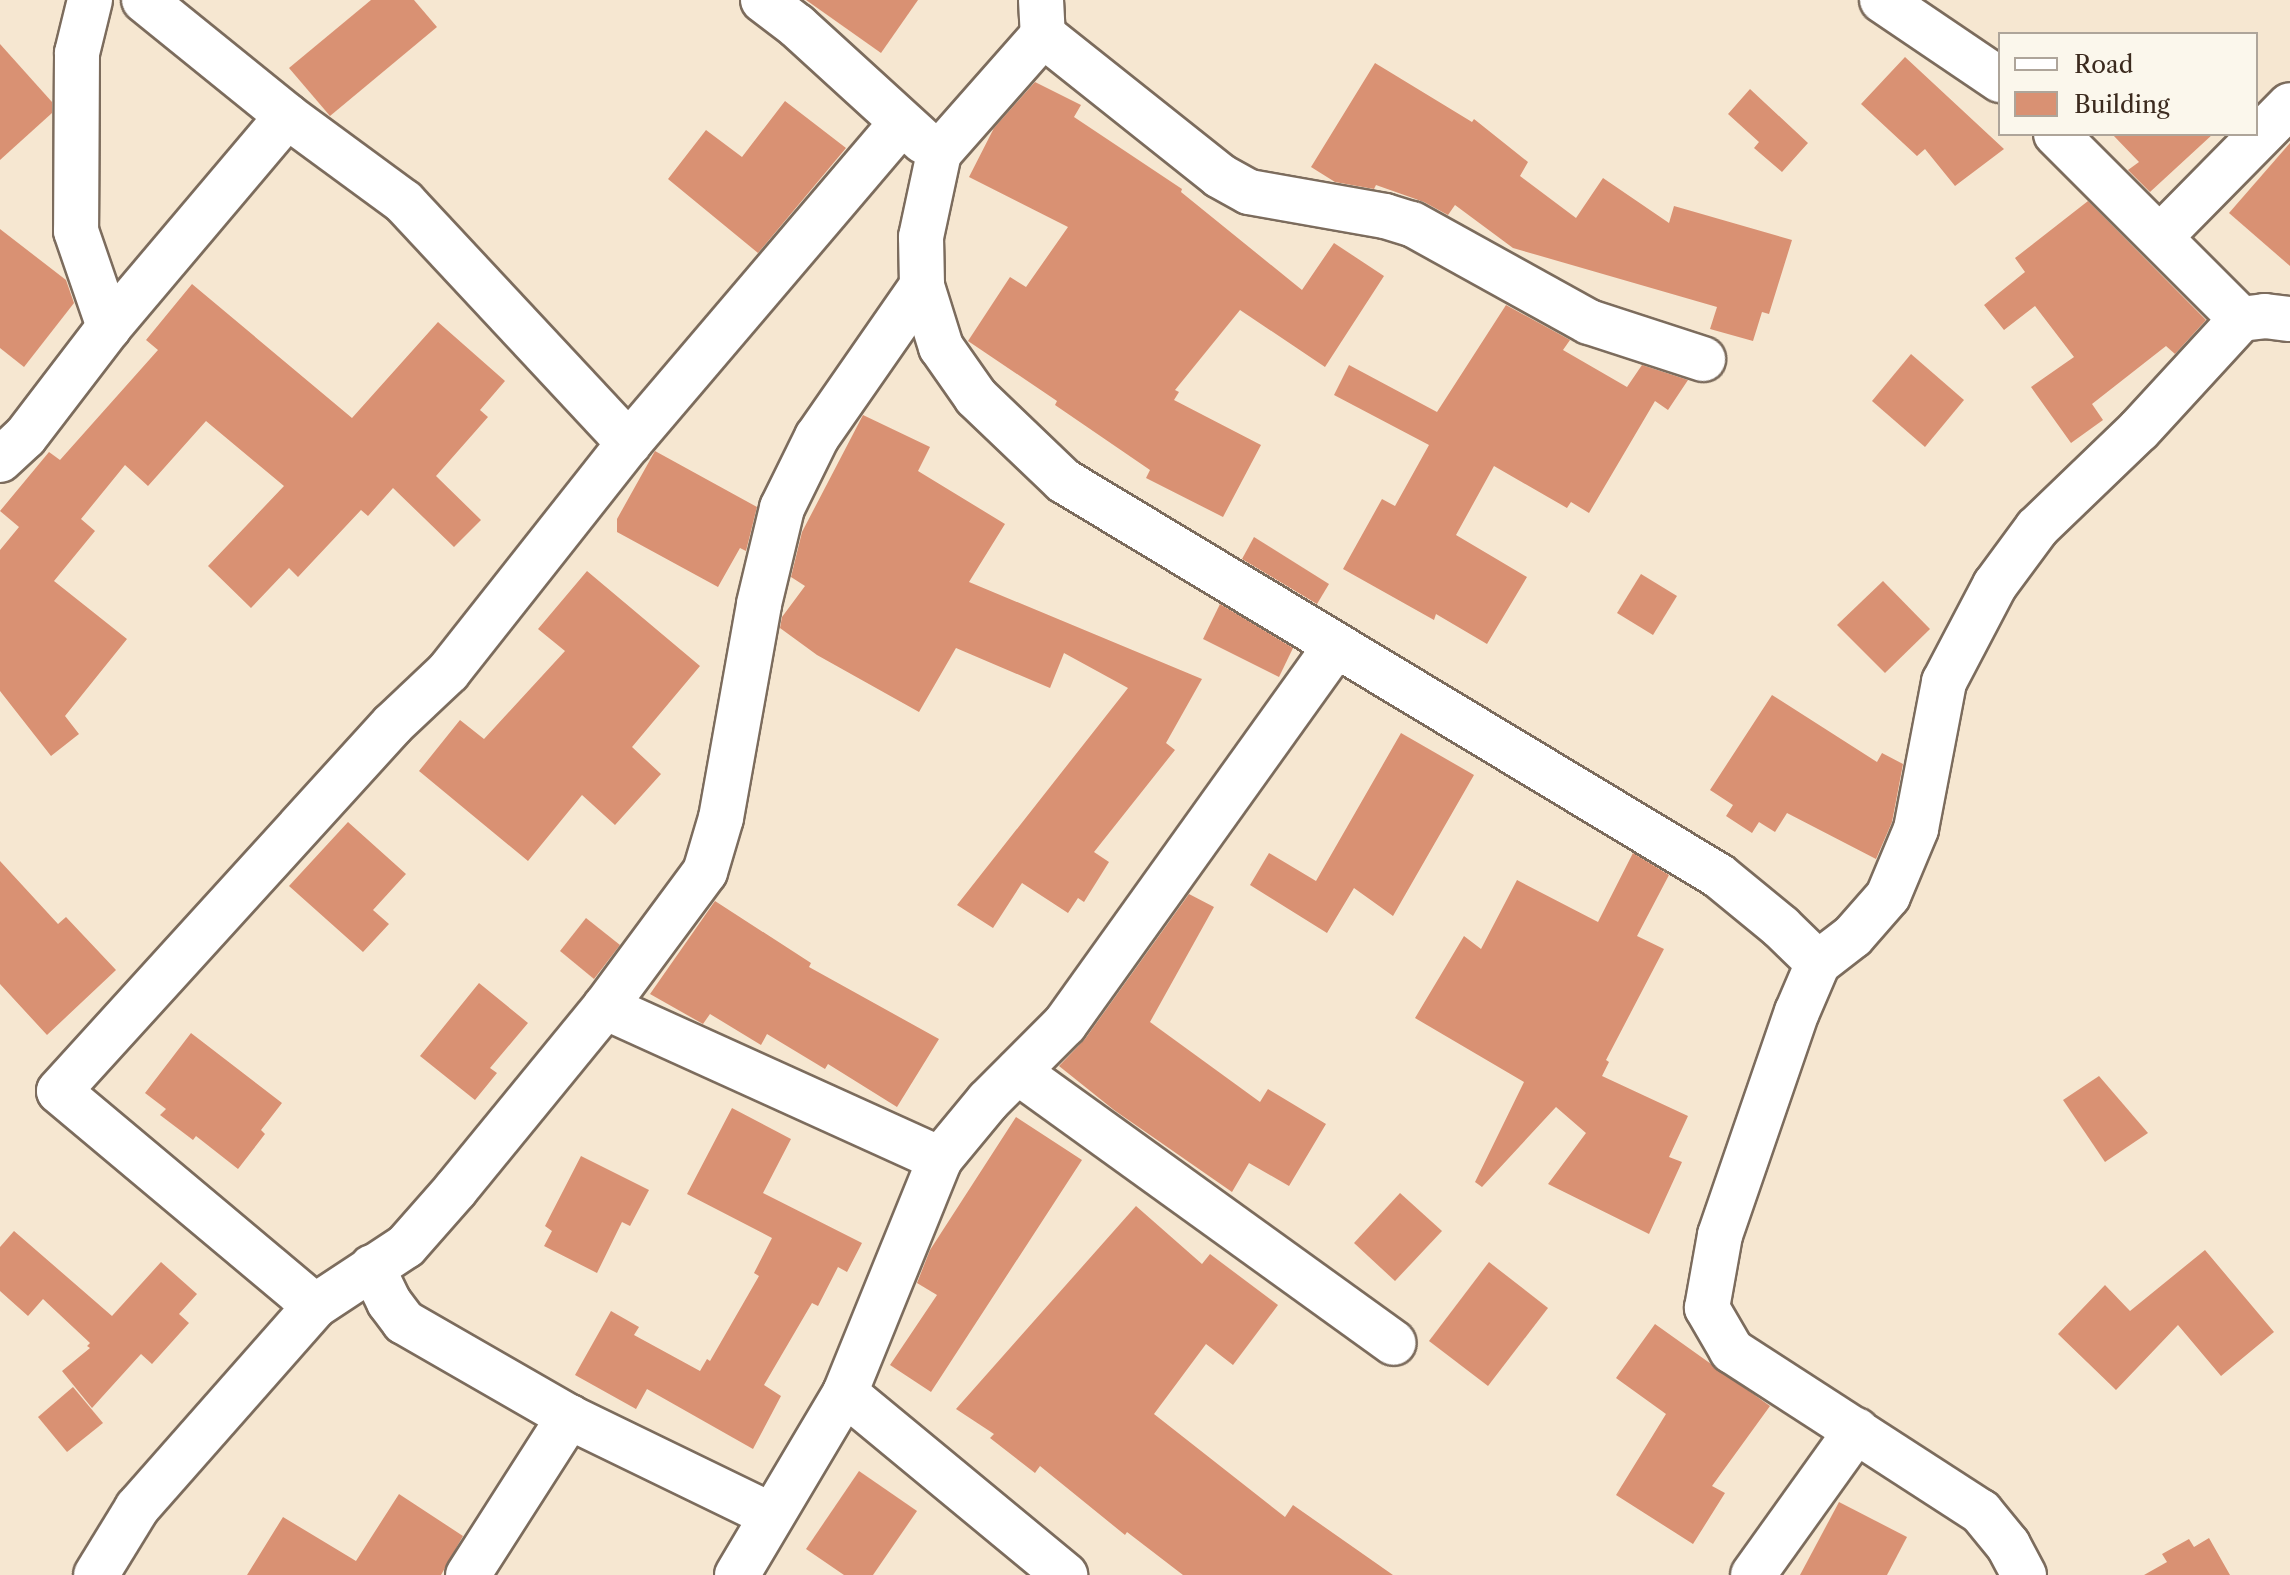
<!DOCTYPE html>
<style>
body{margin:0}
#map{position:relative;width:2290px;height:1575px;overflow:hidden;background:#f6e7d1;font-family:"Libre Caslon Text",serif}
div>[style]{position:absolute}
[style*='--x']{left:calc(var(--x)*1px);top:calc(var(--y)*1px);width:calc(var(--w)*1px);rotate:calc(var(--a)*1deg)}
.building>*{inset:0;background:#d99173}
.roads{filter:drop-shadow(2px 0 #7c6c5d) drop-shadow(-2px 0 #7c6c5d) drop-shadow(0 2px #7c6c5d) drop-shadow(0 -2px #7c6c5d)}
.minor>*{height:44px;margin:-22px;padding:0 22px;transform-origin:22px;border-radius:22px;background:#fff}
span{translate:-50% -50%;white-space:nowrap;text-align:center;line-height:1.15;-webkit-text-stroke:6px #fbf7ec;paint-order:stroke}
.legend{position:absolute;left:1998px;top:32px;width:260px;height:104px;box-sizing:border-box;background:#fbf7ec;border:2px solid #aea59a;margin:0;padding:10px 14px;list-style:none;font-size:24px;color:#3b2a1e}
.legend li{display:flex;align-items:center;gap:16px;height:40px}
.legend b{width:40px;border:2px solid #aea59a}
</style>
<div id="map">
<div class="building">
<i style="clip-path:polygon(371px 0,414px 0,437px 27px,330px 116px,289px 68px)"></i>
<i style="clip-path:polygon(806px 0,918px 0,881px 53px)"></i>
<i style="clip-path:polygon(0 44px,52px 102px,52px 113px,0 160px)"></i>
<i style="clip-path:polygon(1905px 57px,2004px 149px,1955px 186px,1925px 149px,1917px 156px,1861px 104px)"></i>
<i style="clip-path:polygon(1375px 63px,1472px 122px,1474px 119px,1528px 162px,1520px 176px,1576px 218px,1603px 178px,1669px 223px,1674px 206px,1792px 240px,1769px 314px,1762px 312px,1753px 341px,1710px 329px,1717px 307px,1513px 248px,1455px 205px,1448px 215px,1424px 202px,1376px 185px,1374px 189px,1335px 182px,1311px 167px)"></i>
<i style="clip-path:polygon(1035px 82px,1081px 105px,1074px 117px,1182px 189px,1181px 192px,1302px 290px,1334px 243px,1384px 276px,1325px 367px,1240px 310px,1175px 390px,1179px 392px,1174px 400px,1261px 445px,1223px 517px,1146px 478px,1150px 470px,1055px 405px,1057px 401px,968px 341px,1010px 277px,1026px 287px,1068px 227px,969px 177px,994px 128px)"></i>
<i style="clip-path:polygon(1750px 89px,1808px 143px,1782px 172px,1754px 148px,1759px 142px,1728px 114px)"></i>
<i style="clip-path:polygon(785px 101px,846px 148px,758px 253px,668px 179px,706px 130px,742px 157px)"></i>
<i style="clip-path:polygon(2112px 134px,2213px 134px,2150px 192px,2128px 170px,2139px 162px)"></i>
<i style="clip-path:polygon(2290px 143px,2290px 266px,2229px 213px)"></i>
<i style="clip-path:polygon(2088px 201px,2206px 320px,2175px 354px,2166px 346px,2092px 404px,2103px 420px,2071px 443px,2031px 387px,2074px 357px,2035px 306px,2004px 330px,1984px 305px,2025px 272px,2015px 258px)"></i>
<i style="clip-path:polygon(0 229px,66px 280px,74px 303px,24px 367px,0 348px)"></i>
<i style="clip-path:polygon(192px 284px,352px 418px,438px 322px,505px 381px,480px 410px,488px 417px,436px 476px,481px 520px,454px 547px,393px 488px,368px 516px,361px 510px,298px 577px,289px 568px,251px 608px,208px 566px,284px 486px,206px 421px,148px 486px,125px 465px,81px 519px,95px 531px,54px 581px,127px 639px,65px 716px,79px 734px,51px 756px,0 691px,0 550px,19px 527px,0 511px,49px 452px,60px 460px,158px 350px,146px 340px)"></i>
<i style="clip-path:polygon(1506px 305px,1570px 340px,1563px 350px,1627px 387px,1642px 365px,1688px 380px,1668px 410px,1655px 401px,1589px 513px,1571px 502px,1567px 508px,1494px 466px,1456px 535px,1527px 577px,1487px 644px,1436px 614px,1434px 620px,1343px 569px,1382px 499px,1395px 506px,1429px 445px,1334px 395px,1349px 365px,1437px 412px)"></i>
<i style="clip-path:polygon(1911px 354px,1964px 400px,1925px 447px,1872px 401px)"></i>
<i style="clip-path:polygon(863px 415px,930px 447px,918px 471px,1005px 524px,969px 582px,1202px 679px,1166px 743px,1175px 750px,1094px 852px,1109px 862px,1084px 902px,1078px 898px,1068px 913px,1022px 883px,993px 928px,957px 905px,1128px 688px,1064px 653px,1050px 688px,956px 648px,919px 712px,817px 655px,780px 628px,782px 617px,805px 586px,791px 577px,802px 532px)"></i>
<i style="clip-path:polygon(655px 451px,757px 507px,746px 551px,740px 548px,718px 587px,617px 532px,617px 519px)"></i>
<i style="clip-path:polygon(1254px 537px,1329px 584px,1317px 604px,1242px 559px)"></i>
<i style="clip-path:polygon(587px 571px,700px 666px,632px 747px,661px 774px,615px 825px,582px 795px,528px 861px,419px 771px,460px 720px,484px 739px,565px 651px,538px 629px)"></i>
<i style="clip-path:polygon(1641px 574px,1677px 596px,1653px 635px,1617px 613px)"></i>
<i style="clip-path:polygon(1883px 581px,1930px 629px,1885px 673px,1837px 625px)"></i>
<i style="clip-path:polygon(1220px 604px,1293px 648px,1279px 677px,1203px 639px)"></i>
<i style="clip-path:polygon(1772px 695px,1877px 762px,1882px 753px,1903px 764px,1892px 822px,1876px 859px,1787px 813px,1775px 832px,1759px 822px,1752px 833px,1726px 816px,1733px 805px,1710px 790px)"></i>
<i style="clip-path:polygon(1401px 733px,1474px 775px,1393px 916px,1354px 888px,1327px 933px,1250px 885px,1269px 853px,1316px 881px)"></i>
<i style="clip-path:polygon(348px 822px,406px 874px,373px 910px,389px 924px,363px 952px,289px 886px)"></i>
<i style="clip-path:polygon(1633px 853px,1669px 875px,1637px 936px,1664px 949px,1606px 1060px,1609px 1062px,1602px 1076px,1688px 1116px,1669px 1157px,1682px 1162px,1649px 1234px,1548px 1184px,1586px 1133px,1556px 1107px,1482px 1187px,1475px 1182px,1524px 1082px,1415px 1018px,1464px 936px,1481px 949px,1517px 880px,1598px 922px)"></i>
<i style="clip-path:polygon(0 861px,58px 924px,66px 917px,116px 970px,47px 1035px,0 984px)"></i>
<i style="clip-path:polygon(1189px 894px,1214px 907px,1150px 1022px,1260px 1102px,1268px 1089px,1326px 1124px,1289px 1186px,1249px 1163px,1232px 1192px,1114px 1110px,1059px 1066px,1085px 1039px)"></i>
<i style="clip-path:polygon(715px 901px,811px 963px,809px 967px,939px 1039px,897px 1107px,828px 1064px,825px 1069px,767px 1034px,761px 1045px,710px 1014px,703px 1024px,650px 994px)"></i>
<i style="clip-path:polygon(586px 918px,620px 945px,594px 979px,560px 951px)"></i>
<i style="clip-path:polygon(479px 983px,528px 1023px,490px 1068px,497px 1073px,475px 1100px,420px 1056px)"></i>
<i style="clip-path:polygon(191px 1033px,282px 1103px,261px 1130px,265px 1134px,238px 1169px,196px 1136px,193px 1140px,160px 1115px,166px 1109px,145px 1093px)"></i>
<i style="clip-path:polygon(2099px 1076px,2148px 1133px,2105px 1162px,2063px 1100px)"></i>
<i style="clip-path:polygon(732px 1108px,791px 1139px,763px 1193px,862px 1243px,847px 1272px,838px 1267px,818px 1306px,812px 1303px,764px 1385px,781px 1396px,753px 1449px,647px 1389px,636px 1409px,575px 1375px,611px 1311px,639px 1327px,634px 1335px,700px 1371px,707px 1359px,710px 1361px,759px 1276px,754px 1273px,772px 1238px,687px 1194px)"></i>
<i style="clip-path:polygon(1016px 1117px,1082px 1160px,931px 1392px,890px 1365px,937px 1295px,917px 1283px,930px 1250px)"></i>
<i style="clip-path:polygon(581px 1156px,649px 1190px,630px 1226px,622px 1222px,597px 1273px,544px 1246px,552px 1231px,545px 1226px)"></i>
<i style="clip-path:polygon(1400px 1193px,1442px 1231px,1395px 1281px,1354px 1243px)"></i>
<i style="clip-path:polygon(1136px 1206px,1202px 1264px,1210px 1254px,1278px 1305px,1233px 1365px,1206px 1344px,1154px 1414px,1285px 1517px,1293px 1505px,1393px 1575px,1183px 1575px,1127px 1532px,1125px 1535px,1040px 1466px,1035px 1473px,990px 1438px,994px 1434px,956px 1409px)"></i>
<i style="clip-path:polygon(14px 1231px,112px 1316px,161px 1262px,197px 1294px,179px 1314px,189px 1323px,152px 1364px,141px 1354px,92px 1408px,62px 1371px,90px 1348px,87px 1346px,90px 1343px,43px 1299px,28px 1316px,0 1291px,0 1247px)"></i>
<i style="clip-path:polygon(2205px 1250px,2274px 1332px,2221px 1376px,2178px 1325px,2116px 1390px,2058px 1334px,2105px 1285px,2130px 1311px)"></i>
<i style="clip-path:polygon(1489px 1262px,1548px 1308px,1488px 1386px,1429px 1341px)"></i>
<i style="clip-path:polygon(1655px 1324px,1770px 1406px,1712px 1486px,1725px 1493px,1693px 1544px,1616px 1495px,1666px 1414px,1616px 1378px)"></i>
<i style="clip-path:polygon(73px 1387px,103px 1423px,67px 1452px,38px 1417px)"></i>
<i style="clip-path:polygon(859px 1471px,917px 1511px,873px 1575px,844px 1575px,806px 1549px)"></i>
<i style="clip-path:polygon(399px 1494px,463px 1536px,441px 1575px,247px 1575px,283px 1517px,356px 1561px)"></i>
<i style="clip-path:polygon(1839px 1502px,1907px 1537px,1887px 1575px,1800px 1575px)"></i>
<i style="clip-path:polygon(2209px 1538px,2230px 1575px,2144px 1575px,2167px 1562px,2162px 1554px,2189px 1539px,2194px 1547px)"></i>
</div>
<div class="roads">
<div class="minor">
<i style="--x:90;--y:0;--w:55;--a:103.8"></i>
<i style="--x:77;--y:53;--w:178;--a:90.3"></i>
<i style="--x:76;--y:231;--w:102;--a:71"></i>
<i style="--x:144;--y:0;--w:184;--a:39"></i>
<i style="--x:287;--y:116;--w:145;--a:36.3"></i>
<i style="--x:404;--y:202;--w:330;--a:47"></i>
<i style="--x:763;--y:0;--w:43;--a:37.4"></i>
<i style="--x:797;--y:26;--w:171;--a:42.4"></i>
<i style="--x:1041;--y:0;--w:35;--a:87"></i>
<i style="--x:1043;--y:35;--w:157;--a:131.4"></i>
<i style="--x:939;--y:153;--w:86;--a:102.1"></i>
<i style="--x:921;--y:237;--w:49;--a:88.8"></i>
<i style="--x:922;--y:286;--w:64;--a:72.7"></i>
<i style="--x:941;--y:347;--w:61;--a:55"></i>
<i style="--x:976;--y:397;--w:122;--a:43.7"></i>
<i style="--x:1064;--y:481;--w:765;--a:31.09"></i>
<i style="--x:1719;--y:876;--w:80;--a:39.4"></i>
<i style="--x:1781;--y:927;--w:52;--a:44.2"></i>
<i style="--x:1882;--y:0;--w:143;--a:34.1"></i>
<i style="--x:1043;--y:35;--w:226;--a:38.5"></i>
<i style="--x:1220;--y:176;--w:33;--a:29"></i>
<i style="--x:1249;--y:192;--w:138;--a:10"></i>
<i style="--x:1385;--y:216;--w:28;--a:17"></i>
<i style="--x:1412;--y:224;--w:202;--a:29"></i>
<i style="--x:1589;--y:322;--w:120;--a:18"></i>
<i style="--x:2056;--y:134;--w:262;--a:45"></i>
<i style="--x:2160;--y:237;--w:185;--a:-45.4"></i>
<i style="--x:0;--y:460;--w:34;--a:-43"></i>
<i style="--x:25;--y:437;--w:138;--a:-52.6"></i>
<i style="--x:109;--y:327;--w:276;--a:-49.8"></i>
<i style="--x:605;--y:1007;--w:368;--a:24.4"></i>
<i style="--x:1018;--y:1072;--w:463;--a:35.8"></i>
<i style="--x:372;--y:1267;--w:39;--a:64"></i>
<i style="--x:389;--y:1302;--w:25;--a:53"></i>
<i style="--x:404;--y:1322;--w:190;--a:29.9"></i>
<i style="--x:569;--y:1417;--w:225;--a:25.9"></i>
<i style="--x:315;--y:1306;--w:334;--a:-140"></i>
<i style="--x:59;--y:1091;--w:496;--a:-47.7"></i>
<i style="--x:393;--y:724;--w:76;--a:-43.4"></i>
<i style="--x:448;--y:672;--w:292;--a:-51.7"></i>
<i style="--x:629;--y:443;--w:420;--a:-49.6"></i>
<i style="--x:845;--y:1393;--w:286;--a:39.6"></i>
<i style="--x:96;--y:1575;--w:79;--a:-58.5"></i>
<i style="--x:137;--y:1508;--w:269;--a:-48.6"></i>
<i style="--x:315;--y:1306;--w:109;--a:-33.4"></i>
<i style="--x:406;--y:1246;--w:76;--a:-48.7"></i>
<i style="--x:456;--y:1189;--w:235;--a:-50.7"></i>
<i style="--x:605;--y:1007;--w:168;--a:-53.5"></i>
<i style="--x:705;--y:872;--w:56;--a:-73.5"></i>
<i style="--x:721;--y:818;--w:217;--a:-79.9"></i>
<i style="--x:759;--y:604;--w:99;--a:-76.5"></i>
<i style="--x:782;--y:508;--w:79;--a:-63.8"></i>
<i style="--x:817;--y:437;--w:184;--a:-55.2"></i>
<i style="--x:468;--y:1575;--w:188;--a:-57.4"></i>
<i style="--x:737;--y:1575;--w:212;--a:-59.3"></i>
<i style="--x:845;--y:1393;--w:253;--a:-67.9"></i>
<i style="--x:940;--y:1159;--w:75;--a:-50.4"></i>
<i style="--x:988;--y:1101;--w:109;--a:-45"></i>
<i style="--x:1065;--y:1024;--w:465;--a:-54.4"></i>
<i style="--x:1753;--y:1575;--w:178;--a:-54.4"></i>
<i style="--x:2024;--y:1575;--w:34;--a:-118"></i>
<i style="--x:2008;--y:1545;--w:43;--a:-129.3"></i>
<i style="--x:1981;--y:1512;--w:297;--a:-147.1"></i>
<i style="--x:1732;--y:1351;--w:50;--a:-120.2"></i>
<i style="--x:1707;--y:1308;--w:74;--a:-79.9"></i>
<i style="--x:1720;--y:1235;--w:236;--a:-71"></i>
<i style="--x:1797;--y:1012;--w:53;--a:-66.8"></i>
<i style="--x:1818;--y:963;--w:44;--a:-37.6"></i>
<i style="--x:1853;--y:936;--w:53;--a:-48.8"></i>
<i style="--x:1888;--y:896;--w:73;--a:-67.3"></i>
<i style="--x:1916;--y:829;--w:150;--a:-79.2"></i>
<i style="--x:1944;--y:682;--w:110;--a:-62.3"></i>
<i style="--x:1995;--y:585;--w:71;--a:-53.6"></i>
<i style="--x:2037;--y:528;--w:141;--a:-43.9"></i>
<i style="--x:2139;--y:430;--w:151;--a:-47.4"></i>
<i style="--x:2241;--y:319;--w:24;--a:-7"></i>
<i style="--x:2265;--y:316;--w:25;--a:7"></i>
</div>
</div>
<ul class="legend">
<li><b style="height:10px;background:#fff"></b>Road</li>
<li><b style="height:22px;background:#d99173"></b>Building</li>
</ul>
</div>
